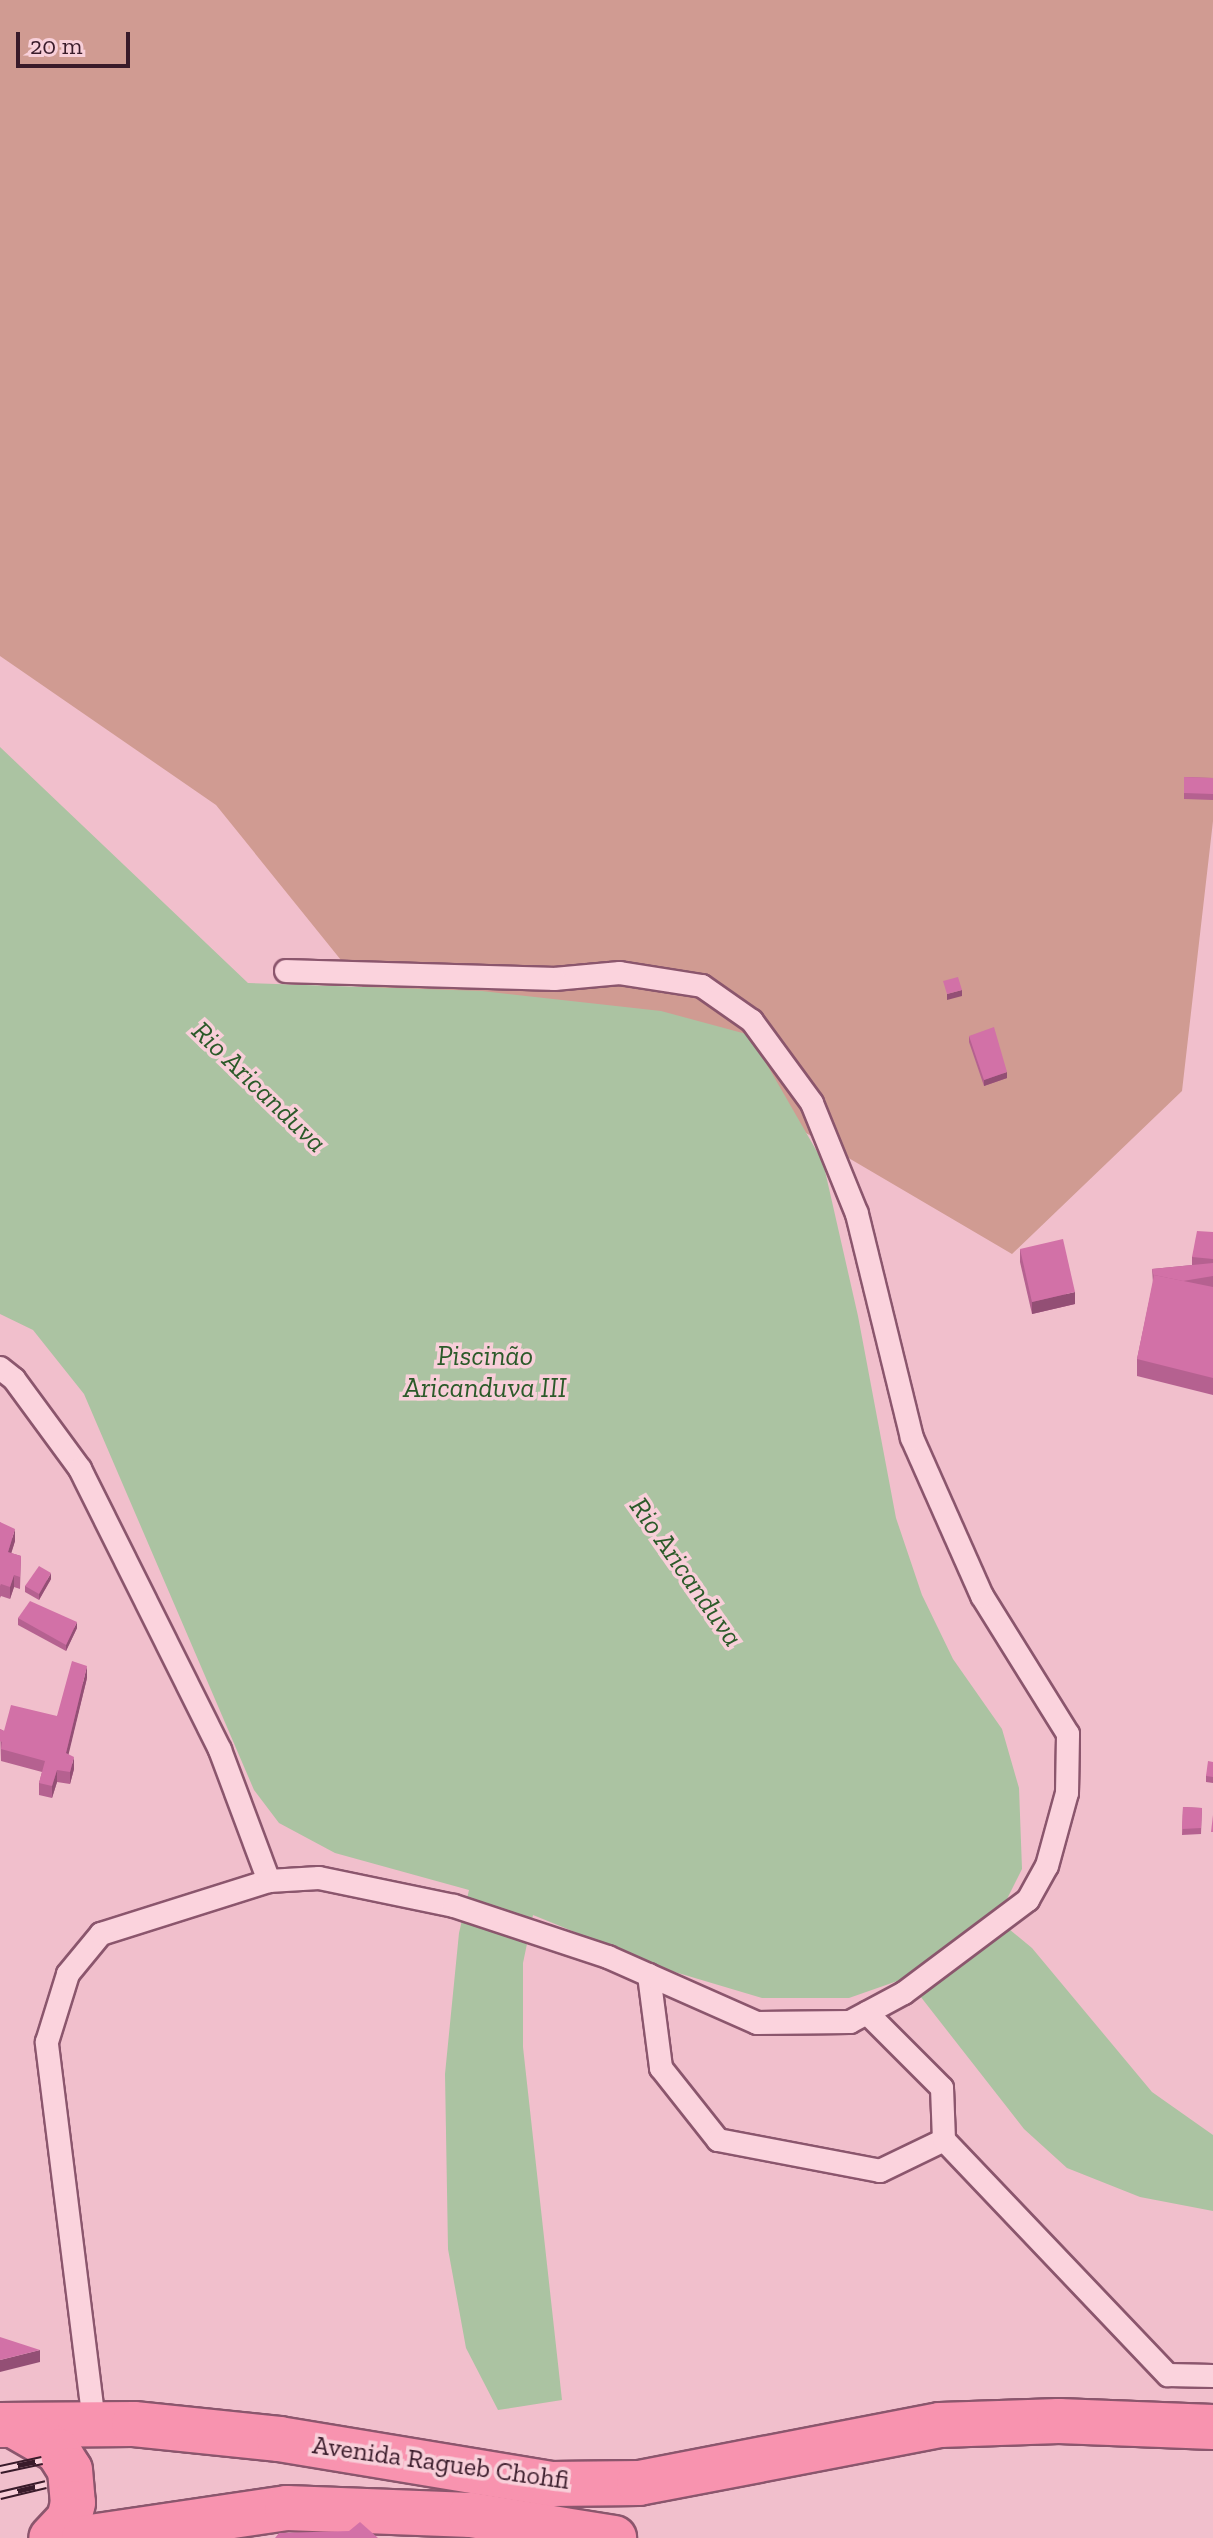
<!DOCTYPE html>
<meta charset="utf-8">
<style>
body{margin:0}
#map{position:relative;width:1213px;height:2538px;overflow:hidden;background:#f1bfcc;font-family:"Zilla Slab",serif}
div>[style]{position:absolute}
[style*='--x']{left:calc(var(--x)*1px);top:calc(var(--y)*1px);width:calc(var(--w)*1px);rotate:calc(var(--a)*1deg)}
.green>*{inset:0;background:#d09b92}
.water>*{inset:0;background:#abc3a2}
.roads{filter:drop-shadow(2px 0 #8b566d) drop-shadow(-2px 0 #8b566d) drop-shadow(0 2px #8b566d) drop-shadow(0 -2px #8b566d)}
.service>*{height:22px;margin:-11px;padding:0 11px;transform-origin:11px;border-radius:11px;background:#fbd3dd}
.primary>*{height:44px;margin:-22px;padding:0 22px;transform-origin:22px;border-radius:22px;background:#f893af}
.rail>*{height:9px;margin-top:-4.5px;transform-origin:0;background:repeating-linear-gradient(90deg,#f8cfd9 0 18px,#391b2a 0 36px);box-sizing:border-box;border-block:2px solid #391b2a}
.wall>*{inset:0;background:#b56190}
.shaded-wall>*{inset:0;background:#934f75}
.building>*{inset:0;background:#d271a7}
span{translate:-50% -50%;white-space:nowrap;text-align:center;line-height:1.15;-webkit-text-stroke:7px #f8cfd9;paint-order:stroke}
.street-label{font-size:26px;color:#391b2a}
.water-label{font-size:28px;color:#2b5a29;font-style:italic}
.scale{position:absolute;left:16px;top:32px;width:114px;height:36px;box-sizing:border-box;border:4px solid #391b2a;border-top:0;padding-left:10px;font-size:24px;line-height:28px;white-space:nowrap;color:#391b2a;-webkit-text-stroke:6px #f8cfd9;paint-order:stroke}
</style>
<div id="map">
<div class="green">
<i style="clip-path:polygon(0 0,1213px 0,1213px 821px,1182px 1091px,1012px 1254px,789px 1123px,532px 1197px,216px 805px,0 656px)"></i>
</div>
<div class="water">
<i style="clip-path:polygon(0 747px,248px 983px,482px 991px,661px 1011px,750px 1035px,823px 1162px,858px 1316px,896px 1518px,922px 1595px,953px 1659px,1002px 1729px,1019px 1788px,1022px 1869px,1007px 1899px,991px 1914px,1032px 1948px,1152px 2092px,1213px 2135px,1213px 2211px,1140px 2197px,1067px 2168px,1024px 2129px,906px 1978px,849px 1998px,762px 1998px,668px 1970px,533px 1915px,523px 1963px,523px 2047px,562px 2400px,498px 2410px,466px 2348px,448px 2249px,445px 2074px,459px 1933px,469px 1890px,335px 1853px,279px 1823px,254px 1790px,84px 1394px,33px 1330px,0 1314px)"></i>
</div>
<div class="roads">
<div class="service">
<i style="--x:0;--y:1368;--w:18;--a:38"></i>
<i style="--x:14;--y:1379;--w:112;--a:53.7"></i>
<i style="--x:80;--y:1469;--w:314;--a:63.5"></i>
<i style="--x:220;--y:1750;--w:140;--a:69.5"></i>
<i style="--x:649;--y:1975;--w:94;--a:82.6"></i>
<i style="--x:661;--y:2068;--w:92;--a:51.6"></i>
<i style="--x:718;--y:2140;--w:165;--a:10.8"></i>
<i style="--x:880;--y:2171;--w:71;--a:-25.8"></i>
<i style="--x:944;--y:2140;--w:52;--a:-92.2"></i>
<i style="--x:942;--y:2088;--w:106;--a:-135"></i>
<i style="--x:944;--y:2140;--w:325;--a:46.4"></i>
<i style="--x:1168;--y:2375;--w:45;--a:1.3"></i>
<i style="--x:94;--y:2422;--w:383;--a:-97.1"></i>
<i style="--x:47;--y:2042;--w:71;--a:-72.8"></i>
<i style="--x:68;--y:1974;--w:52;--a:-50.5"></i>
<i style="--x:101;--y:1934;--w:176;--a:-17.5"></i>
<i style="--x:269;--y:1881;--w:50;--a:-3.4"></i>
<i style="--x:319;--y:1878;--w:138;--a:11.7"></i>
<i style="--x:454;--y:1906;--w:162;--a:18.3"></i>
<i style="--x:608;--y:1957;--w:163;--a:23.9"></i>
<i style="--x:757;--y:2023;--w:93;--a:-0.6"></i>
<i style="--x:850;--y:2022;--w:61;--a:-28.2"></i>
<i style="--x:904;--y:1993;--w:155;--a:-36.9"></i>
<i style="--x:1028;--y:1900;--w:39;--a:-61"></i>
<i style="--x:1047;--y:1866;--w:76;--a:-74.7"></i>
<i style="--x:1067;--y:1793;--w:59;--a:-89"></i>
<i style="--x:1068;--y:1734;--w:163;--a:-121.9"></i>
<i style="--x:982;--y:1596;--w:173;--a:-113.9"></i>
<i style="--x:912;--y:1438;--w:231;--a:-103.8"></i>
<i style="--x:857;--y:1214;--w:120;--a:-112.1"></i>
<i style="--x:812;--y:1103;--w:102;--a:-126.2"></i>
<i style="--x:752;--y:1021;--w:61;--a:-145"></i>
<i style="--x:702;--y:986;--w:83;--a:-171"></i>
<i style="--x:620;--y:973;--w:66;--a:174.8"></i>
<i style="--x:554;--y:979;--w:268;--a:-178.3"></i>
</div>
<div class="primary">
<i style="--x:0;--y:2425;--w:134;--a:-0.4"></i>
<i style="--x:134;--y:2424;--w:146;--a:5.9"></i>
<i style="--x:279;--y:2439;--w:276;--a:9.4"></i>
<i style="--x:551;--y:2484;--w:88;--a:-0.7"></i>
<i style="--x:639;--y:2483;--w:307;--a:-10.9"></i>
<i style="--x:940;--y:2425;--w:119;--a:-1.9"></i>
<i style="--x:1059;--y:2421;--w:154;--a:2.2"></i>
<i style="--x:13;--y:2425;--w:52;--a:30"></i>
<i style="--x:58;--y:2451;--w:22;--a:58"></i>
<i style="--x:70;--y:2470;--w:33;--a:85"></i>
<i style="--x:73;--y:2503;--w:16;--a:104"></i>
<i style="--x:69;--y:2519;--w:26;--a:133"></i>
<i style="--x:84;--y:2538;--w:205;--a:-8.4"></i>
<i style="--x:287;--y:2508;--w:184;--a:2.2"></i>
<i style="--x:471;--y:2515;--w:145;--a:9.1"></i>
</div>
</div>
<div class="rail">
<i style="--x:0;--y:2469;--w:43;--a:-12.1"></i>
<i style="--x:0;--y:2495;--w:47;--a:-13.4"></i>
</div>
<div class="wall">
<i style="clip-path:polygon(1184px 777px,1213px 778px,1213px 800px,1184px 799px)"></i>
<i style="clip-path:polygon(969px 1036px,1007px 1078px,984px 1086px,969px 1042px)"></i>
<i style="clip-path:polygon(1213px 1232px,1213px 1395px,1137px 1376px,1137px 1359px,1153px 1283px,1152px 1269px,1192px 1265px,1192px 1257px)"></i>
<i style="clip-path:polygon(1020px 1249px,1075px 1304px,1032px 1314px,1020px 1262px)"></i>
<i style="clip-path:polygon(0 1522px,15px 1541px,11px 1553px,21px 1556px,20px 1589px,14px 1587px,10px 1599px,1px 1596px,0 1598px)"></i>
<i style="clip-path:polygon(51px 1579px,39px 1600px,25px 1592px,25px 1586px)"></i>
<i style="clip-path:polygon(18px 1618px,77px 1628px,66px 1651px,18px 1625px)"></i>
<i style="clip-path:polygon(87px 1678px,68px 1754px,74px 1769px,70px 1784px,57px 1782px,52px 1798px,39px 1795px,39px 1783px,42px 1772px,1px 1761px,0 1729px,4px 1731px,57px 1716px)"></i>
<i style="clip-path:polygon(1213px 1762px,1213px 1783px,1206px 1782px,1206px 1776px)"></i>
<i style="clip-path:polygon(1183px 1807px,1202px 1808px,1201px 1834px,1182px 1835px)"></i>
</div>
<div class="shaded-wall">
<i style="clip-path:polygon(962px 990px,962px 996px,947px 1000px,947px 994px)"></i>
<i style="clip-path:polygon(1007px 1072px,1007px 1078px,984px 1086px,984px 1080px)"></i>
<i style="clip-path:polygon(1075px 1292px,1075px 1304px,1032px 1314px,1032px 1302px)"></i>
<i style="clip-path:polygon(15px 1529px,15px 1541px,8px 1564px,8px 1552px)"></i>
<i style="clip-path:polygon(51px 1573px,51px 1579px,39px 1600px,39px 1594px)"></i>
<i style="clip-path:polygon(14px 1575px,14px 1587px,10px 1599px,10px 1587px)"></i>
<i style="clip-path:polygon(77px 1622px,77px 1628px,66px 1651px,66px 1645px)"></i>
<i style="clip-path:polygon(87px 1666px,87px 1678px,66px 1765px,66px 1753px)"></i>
<i style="clip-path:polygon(74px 1757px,74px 1769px,70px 1784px,70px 1772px)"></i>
<i style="clip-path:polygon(57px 1770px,57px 1782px,52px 1798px,52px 1786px)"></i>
<i style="clip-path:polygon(40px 2350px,40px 2362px,0 2372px,0 2360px)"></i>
</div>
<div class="building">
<i style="clip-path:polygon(1184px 777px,1213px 778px,1213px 794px,1184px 793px)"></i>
<i style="clip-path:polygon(958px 977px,962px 990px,947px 994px,943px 981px)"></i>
<i style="clip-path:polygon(994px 1027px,1007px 1072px,984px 1080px,969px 1036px)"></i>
<i style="clip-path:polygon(1197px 1231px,1213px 1232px,1213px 1259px,1192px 1257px)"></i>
<i style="clip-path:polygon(1063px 1239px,1075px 1292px,1032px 1302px,1020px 1249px)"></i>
<i style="clip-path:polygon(1213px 1263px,1213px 1276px,1183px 1281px,1154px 1275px,1154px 1277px,1152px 1269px)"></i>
<i style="clip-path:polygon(1154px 1275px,1213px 1287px,1213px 1378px,1137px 1359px)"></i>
<i style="clip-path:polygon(0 1522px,15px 1529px,8px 1552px,21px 1556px,20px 1577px,14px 1575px,10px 1587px,1px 1584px,0 1586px)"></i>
<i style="clip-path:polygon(39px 1566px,51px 1573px,39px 1594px,25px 1586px)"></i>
<i style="clip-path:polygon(30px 1601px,77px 1622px,66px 1645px,18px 1618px)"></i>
<i style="clip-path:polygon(72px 1661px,87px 1666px,66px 1753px,74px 1757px,70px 1772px,57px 1770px,52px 1786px,39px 1783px,45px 1761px,1px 1749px,2px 1742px,0 1741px,0 1729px,4px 1731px,11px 1705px,57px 1716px)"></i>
<i style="clip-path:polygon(1208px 1761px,1213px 1762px,1213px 1777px,1206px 1776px)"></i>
<i style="clip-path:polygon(1183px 1807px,1202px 1808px,1201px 1828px,1182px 1829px)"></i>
<i style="clip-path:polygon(1213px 1815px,1213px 1832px,1211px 1832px)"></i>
<i style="clip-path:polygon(0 2337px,40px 2350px,0 2360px)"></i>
<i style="clip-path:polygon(360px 2522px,378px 2538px,275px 2538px,279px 2533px,349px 2531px)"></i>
</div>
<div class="street-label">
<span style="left:441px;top:2463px;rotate:8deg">Avenida Ragueb Chohfi</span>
</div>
<div class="water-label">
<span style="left:259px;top:1087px;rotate:44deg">Rio Aricanduva</span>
<span style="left:485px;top:1372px">Piscinão<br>Aricanduva III</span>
<span style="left:686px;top:1572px;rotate:55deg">Rio Aricanduva</span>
</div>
<div class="scale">20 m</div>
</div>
